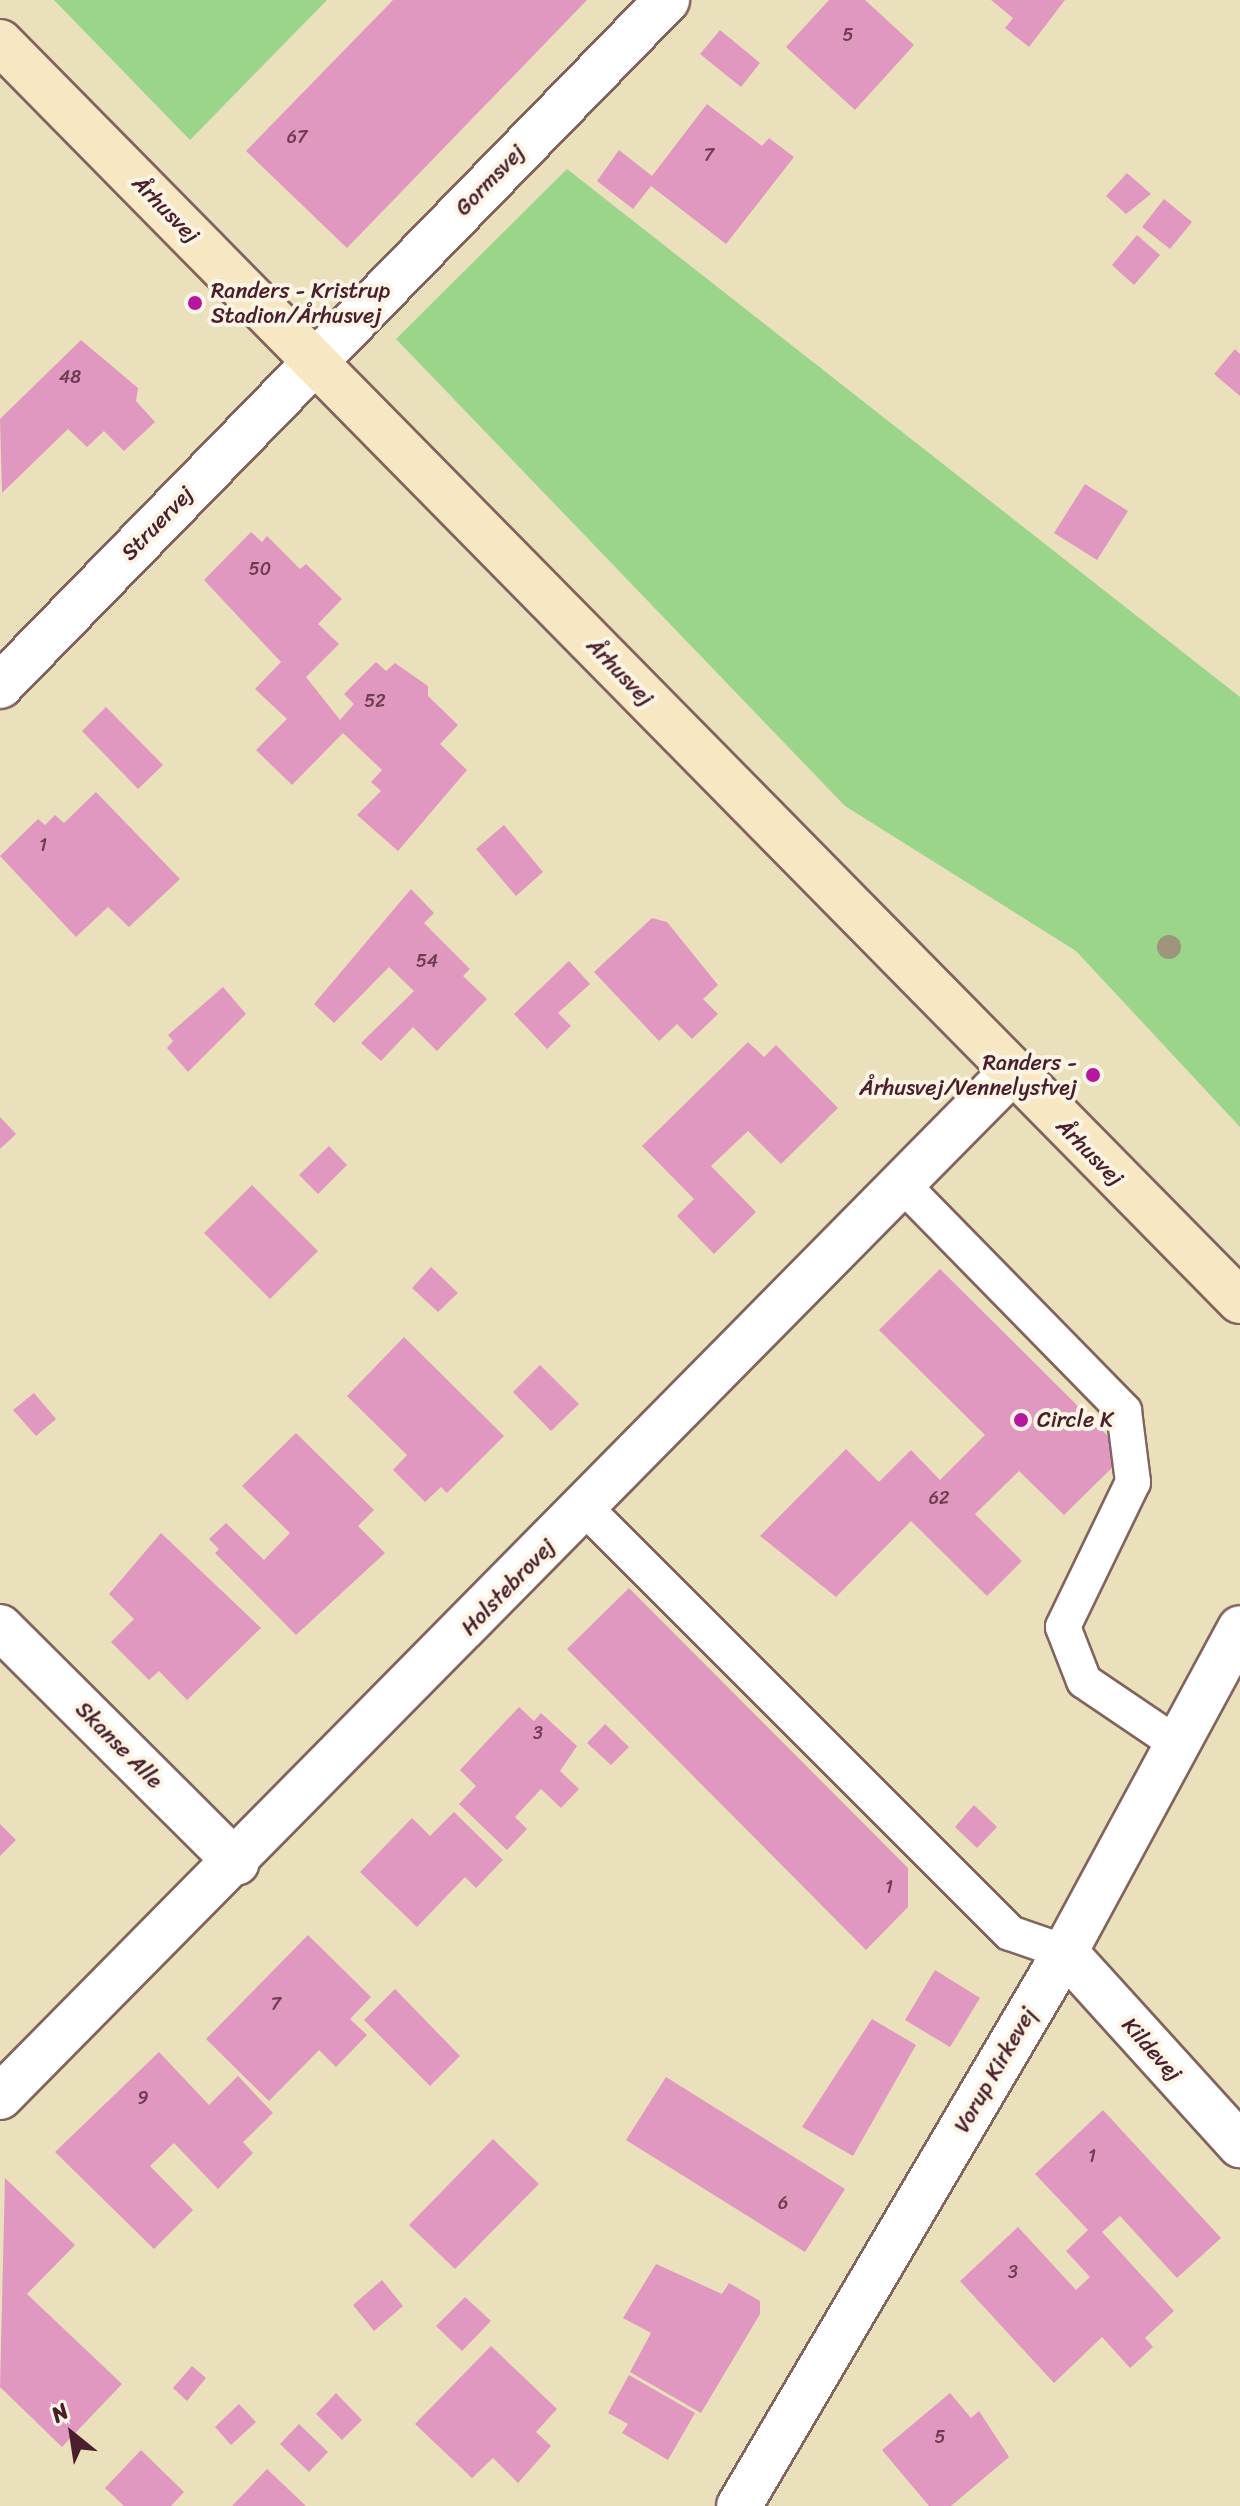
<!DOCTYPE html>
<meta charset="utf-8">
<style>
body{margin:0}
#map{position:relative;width:1240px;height:2506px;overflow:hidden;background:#eae0bc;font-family:Sriracha,sans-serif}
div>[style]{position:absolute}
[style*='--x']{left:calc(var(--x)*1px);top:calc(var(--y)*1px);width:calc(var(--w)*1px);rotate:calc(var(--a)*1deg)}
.green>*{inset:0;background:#9ad589}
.building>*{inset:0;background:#e198c0}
.roads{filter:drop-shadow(2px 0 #82635e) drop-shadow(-2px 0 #82635e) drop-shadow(0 2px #82635e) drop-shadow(0 -2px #82635e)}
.lane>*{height:34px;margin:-17px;padding:0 17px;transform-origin:17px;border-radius:17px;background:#fff}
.street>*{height:44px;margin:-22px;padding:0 22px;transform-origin:22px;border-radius:22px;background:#fff}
.secondary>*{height:44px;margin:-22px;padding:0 22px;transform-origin:22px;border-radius:22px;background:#f7e8c3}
.trees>*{width:24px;height:24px;margin:-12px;border-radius:50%;background:#9f947c}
.dots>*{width:22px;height:22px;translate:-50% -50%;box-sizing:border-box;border:4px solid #fcf5e5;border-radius:50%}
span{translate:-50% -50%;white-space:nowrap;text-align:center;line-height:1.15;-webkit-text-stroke:8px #fcf5e5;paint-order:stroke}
.number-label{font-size:18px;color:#703d50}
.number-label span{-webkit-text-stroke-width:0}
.street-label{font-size:22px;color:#4a1f2b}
.poi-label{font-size:22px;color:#4a1f2b}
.left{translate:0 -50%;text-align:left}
.right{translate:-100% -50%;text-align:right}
.north{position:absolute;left:32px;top:2394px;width:80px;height:80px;-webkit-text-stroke:6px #fcf5e5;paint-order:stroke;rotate:330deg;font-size:22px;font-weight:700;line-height:32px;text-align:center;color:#4a1f2b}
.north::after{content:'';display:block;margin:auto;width:28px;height:36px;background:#4a1f2b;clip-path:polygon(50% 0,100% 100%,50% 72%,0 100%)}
</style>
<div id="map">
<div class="green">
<i style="clip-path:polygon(54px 0,327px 0,190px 140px)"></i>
<i style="clip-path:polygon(567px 169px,1240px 697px,1240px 1127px,1076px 951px,845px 806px,396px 339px)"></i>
</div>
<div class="building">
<i style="clip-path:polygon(393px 0,587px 0,347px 248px,246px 151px)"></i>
<i style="clip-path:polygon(829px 0,865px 0,914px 45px,855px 110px,786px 47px)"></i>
<i style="clip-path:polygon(991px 0,1065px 0,1029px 47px,1005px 28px,1013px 18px)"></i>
<i style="clip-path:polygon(720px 30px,760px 63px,741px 87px,700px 54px)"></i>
<i style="clip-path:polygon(707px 104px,762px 146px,769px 138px,794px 157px,726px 244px,651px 186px,633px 209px,597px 181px,619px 150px,652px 176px)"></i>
<i style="clip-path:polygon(1127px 173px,1151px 194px,1126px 214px,1106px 196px)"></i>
<i style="clip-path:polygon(1164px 199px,1192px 222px,1170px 249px,1142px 227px)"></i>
<i style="clip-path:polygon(1137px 235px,1160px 255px,1134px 285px,1112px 265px)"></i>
<i style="clip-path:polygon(81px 340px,138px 388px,136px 401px,155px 422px,124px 451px,104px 431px,87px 447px,68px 429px,2px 493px,0 419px)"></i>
<i style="clip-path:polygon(1235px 349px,1240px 354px,1240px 396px,1214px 374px)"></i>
<i style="clip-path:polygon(1085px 484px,1128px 511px,1097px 560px,1054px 533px)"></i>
<i style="clip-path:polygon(251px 532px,262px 542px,267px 536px,300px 569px,306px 564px,342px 599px,318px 624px,339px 644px,306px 677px,340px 720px,354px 704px,344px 694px,376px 662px,386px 671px,395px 663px,428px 686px,428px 696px,458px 725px,440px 744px,467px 770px,398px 851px,357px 815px,381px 791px,371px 782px,382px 770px,343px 733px,292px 785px,256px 750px,287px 719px,255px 689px,281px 662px,204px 580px)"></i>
<i style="clip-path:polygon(106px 707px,163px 765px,138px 789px,82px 731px)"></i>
<i style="clip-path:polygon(96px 792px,180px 879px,129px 927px,108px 907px,76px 937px,0 856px,38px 819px,45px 825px,55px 815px,64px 823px)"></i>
<i style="clip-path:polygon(504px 825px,543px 872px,516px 896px,476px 849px)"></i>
<i style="clip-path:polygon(411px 889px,434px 913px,424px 923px,470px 969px,463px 976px,487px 999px,437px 1051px,413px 1027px,381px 1061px,361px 1043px,414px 991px,389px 967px,334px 1023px,314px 1004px)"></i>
<i style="clip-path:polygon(652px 918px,667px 922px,718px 985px,703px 999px,718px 1014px,692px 1039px,677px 1024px,659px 1041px,594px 972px)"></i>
<i style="clip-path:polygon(569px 961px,590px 984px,558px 1013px,571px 1026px,547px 1049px,514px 1014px)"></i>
<i style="clip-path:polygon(223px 987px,246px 1014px,188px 1072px,167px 1048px,173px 1041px,168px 1035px)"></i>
<i style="clip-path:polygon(748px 1042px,764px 1057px,776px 1045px,838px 1108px,781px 1164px,748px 1131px,711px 1166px,756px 1212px,714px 1254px,677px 1216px,694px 1199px,642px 1146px)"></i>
<i style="clip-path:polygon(0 1117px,16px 1134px,0 1149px)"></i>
<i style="clip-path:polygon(329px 1146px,347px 1165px,318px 1194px,299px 1175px)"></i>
<i style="clip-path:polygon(252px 1185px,318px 1251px,270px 1299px,204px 1233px)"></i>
<i style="clip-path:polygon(431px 1267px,458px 1293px,438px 1312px,412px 1288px)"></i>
<i style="clip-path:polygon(940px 1269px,1126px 1454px,1064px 1515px,1019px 1471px,975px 1514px,1022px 1561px,987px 1596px,911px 1521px,836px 1597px,760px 1536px,846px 1449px,879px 1482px,911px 1450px,940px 1480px,985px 1435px,879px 1330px)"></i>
<i style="clip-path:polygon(404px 1337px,504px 1436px,447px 1493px,441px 1487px,425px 1502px,393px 1470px,407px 1455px,347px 1396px)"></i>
<i style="clip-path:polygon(540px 1365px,579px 1404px,551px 1431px,513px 1392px)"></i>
<i style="clip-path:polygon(34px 1393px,56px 1419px,36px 1436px,13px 1410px)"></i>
<i style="clip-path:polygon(296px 1433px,374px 1510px,358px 1526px,385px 1553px,296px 1635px,215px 1553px,219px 1549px,209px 1539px,226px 1523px,264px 1560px,290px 1533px,242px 1486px)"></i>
<i style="clip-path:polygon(161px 1533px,261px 1628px,187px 1700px,159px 1671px,149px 1680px,111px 1642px,134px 1619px,109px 1594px)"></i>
<i style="clip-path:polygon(629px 1588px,908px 1868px,908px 1907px,866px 1950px,567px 1649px)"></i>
<i style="clip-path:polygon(519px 1707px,534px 1721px,541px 1713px,577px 1746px,560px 1771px,579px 1789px,561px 1808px,541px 1789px,515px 1817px,527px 1829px,507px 1850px,459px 1804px,476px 1786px,460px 1770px)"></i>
<i style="clip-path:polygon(605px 1724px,629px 1747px,611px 1765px,587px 1743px)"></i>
<i style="clip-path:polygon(974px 1805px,997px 1827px,977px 1848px,955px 1827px)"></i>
<i style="clip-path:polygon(454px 1812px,503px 1860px,476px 1888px,465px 1877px,417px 1927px,360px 1872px,412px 1818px,430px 1836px)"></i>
<i style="clip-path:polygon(0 1824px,16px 1840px,0 1856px)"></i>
<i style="clip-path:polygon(308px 1935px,371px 1997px,350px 2019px,367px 2035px,336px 2067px,319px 2050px,269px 2101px,206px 2039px)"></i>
<i style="clip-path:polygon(935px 1970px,980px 1998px,950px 2047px,905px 2020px)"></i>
<i style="clip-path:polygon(395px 1989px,460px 2056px,430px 2086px,364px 2020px)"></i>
<i style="clip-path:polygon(872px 2019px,916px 2045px,853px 2156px,802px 2127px)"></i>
<i style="clip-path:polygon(159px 2052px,209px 2105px,238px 2076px,273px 2113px,243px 2142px,253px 2153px,218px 2189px,174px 2143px,150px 2166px,193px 2210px,154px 2249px,55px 2152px)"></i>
<i style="clip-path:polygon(666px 2077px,845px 2189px,805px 2252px,626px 2140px)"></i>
<i style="clip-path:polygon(1103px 2110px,1221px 2238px,1177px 2278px,1120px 2216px,1102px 2232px,1174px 2311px,1145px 2338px,1153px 2347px,1130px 2368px,1102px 2337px,1054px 2383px,960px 2281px,1018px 2227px,1076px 2290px,1090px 2277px,1066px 2251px,1088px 2230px,1035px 2174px)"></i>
<i style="clip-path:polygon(493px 2139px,539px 2184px,455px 2269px,409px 2225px)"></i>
<i style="clip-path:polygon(5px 2178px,75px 2245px,27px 2294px,122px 2384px,62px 2447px,0 2387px)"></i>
<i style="clip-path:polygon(656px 2264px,722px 2294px,729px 2283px,760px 2301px,760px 2314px,701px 2413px,630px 2372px,651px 2333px,623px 2318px)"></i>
<i style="clip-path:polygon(382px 2280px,403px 2306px,374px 2331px,353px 2305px)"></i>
<i style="clip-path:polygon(465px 2297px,491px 2321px,462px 2351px,436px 2326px)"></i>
<i style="clip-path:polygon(491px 2346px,557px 2409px,536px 2432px,551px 2446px,518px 2483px,493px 2458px,472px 2478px,415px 2424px)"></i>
<i style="clip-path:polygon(192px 2366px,206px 2378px,187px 2401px,173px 2388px)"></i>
<i style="clip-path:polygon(629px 2375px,695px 2413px,668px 2460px,622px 2433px,628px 2424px,608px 2413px)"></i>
<i style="clip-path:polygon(336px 2393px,362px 2420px,342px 2440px,316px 2414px)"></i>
<i style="clip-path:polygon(950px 2393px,971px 2418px,979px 2411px,1009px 2457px,951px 2506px,929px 2506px,882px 2450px)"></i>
<i style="clip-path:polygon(239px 2404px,256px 2422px,231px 2445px,215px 2427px)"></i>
<i style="clip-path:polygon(299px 2424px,328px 2452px,309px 2472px,280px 2444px)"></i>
<i style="clip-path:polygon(141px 2450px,184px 2492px,171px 2506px,124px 2506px,105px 2488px)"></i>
<i style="clip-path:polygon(267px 2469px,306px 2506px,232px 2506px)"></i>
</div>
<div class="roads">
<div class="lane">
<i style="--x:903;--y:1185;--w:316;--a:45.6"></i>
<i style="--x:1124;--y:1411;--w:72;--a:82.8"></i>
<i style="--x:1133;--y:1482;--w:161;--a:115.8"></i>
<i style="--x:1063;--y:1627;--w:58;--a:68.7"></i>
<i style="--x:1084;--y:1681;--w:116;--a:34.1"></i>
<i style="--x:585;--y:1508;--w:601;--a:45"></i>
<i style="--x:1010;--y:1933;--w:58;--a:19.1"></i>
</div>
<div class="street">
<i style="--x:0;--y:686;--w:957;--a:-45.8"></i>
<i style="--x:0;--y:1627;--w:334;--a:44.9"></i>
<i style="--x:1065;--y:1952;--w:261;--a:47.8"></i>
<i style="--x:0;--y:2097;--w:1439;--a:-45.37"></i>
<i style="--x:739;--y:2506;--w:643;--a:-59.53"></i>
<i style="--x:1065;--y:1952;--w:368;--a:-61.6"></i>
</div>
<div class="secondary">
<i style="--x:0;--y:42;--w:1767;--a:45.44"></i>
</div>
</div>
<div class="trees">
<i style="left:1169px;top:947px"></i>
</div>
<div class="dots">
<i style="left:195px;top:303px;background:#b5179e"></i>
<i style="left:1093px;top:1075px;background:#b5179e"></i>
<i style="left:1021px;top:1420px;background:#b5179e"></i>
</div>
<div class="number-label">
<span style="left:848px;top:35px">5</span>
<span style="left:297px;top:137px">67</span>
<span style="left:709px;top:155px">7</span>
<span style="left:70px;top:377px">48</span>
<span style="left:260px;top:569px">50</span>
<span style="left:375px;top:701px">52</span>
<span style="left:43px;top:845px">1</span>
<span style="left:427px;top:961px">54</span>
<span style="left:939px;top:1498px">62</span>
<span style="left:538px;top:1733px">3</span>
<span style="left:889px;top:1887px">1</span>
<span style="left:276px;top:2004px">7</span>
<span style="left:143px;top:2098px">9</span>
<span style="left:1092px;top:2156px">1</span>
<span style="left:783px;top:2203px">6</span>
<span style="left:1013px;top:2272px">3</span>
<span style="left:940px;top:2437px">5</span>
</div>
<div class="street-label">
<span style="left:490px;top:180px;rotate:-46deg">Gormsvej</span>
<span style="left:166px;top:209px;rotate:45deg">Århusvej</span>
<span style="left:157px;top:523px;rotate:-46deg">Struervej</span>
<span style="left:620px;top:672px;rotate:46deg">Århusvej</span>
<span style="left:1090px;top:1152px;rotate:45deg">Århusvej</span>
<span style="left:508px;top:1587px;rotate:-46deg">Holstebrovej</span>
<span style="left:119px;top:1745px;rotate:45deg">Skanse Alle</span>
<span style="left:1152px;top:2049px;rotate:48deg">Kildevej</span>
<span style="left:995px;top:2070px;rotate:-60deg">Vorup Kirkevej</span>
</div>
<div class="poi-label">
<span class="left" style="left:211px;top:303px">Randers - Kristrup<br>Stadion/Århusvej</span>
<span class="right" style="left:1077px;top:1075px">Randers -<br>Århusvej/Vennelystvej</span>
<span class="left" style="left:1037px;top:1420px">Circle K</span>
</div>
<div class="north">N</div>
</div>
